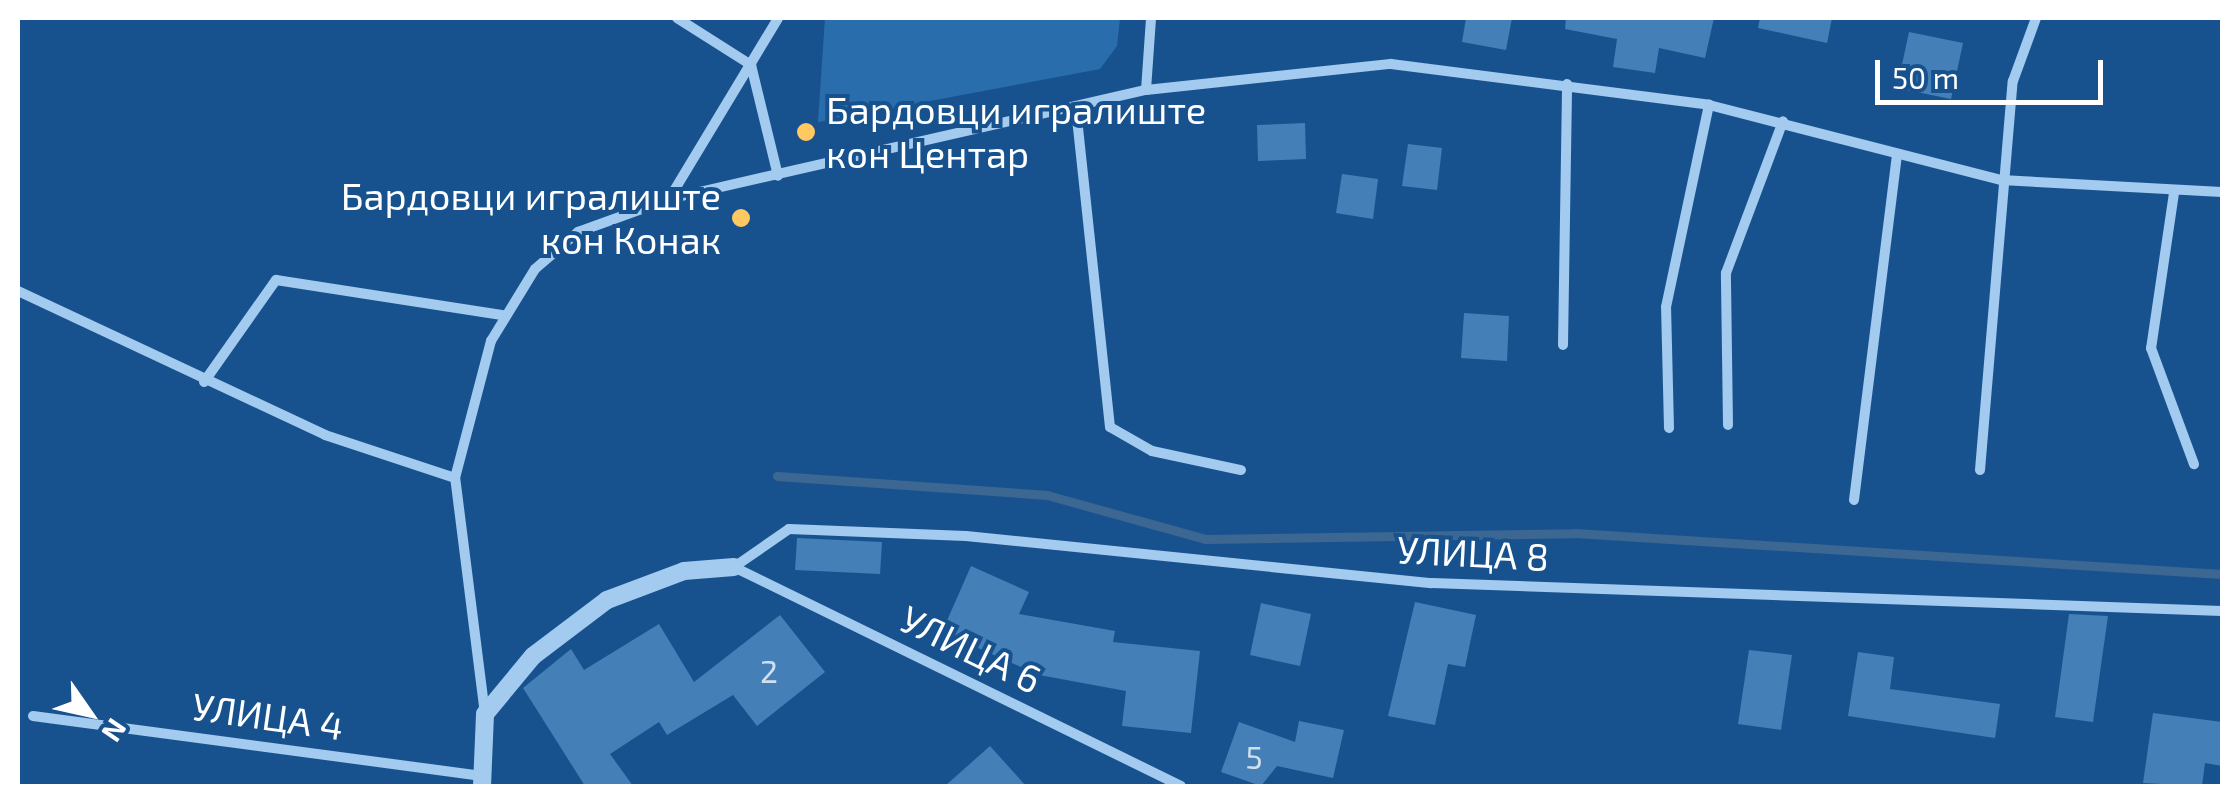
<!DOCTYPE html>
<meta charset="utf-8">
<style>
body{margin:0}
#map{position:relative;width:2240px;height:804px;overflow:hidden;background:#18528e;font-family:"Exo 2",sans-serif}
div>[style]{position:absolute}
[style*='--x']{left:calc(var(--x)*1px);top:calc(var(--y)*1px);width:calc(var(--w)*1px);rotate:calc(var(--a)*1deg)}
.green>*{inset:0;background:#2a6dac}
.stream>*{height:9px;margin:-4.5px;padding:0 4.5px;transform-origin:4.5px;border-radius:4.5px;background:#3c6792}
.building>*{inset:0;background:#447fb8}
.minor>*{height:10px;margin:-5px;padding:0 5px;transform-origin:5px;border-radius:5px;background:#a3caef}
.tertiary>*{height:18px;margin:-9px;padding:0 9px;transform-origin:9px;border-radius:9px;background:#a3caef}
.dots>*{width:28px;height:28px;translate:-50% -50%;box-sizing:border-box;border:5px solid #18528e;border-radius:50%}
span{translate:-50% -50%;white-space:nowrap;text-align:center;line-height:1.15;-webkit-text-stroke:8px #18528e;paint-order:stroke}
.number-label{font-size:32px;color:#d0dfed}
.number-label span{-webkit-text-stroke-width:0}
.poi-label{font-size:38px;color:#fff}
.left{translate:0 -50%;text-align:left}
.right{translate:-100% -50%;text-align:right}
.street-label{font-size:38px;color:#fff}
.frame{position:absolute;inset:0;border:20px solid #fff;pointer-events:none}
.north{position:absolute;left:40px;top:664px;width:100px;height:100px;-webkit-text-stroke:8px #18528e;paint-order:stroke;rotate:124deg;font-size:28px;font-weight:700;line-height:40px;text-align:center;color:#fff}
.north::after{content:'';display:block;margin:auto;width:35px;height:45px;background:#fff;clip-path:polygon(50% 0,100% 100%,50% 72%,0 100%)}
.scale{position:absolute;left:1875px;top:60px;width:228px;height:45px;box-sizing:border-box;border:5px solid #fff;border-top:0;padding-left:12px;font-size:30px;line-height:35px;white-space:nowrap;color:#fff;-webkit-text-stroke:8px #18528e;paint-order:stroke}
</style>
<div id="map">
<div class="green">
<i style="clip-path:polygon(825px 18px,1120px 18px,1117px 46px,1100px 69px,818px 122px)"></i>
</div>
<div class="stream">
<i style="--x:777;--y:476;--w:271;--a:4"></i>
<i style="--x:1047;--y:495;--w:165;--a:15.5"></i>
<i style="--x:1206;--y:539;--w:369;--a:-0.9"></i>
<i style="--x:1575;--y:533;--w:648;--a:3.63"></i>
</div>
<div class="building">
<i style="clip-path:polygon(1466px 18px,1512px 18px,1506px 50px,1462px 42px)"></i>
<i style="clip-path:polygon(1566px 18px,1714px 18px,1705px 58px,1659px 48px,1655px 73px,1613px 67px,1617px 39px,1565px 29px)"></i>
<i style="clip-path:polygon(1760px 18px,1832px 18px,1827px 43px,1758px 28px)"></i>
<i style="clip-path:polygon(1909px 32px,1963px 43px,1951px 99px,1897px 88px)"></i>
<i style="clip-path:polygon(1305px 123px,1306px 159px,1258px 161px,1257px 125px)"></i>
<i style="clip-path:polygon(1408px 144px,1442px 148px,1437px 190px,1402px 186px)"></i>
<i style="clip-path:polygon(1342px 174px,1378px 179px,1373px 219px,1336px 213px)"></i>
<i style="clip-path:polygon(1464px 313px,1509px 316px,1507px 361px,1461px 358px)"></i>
<i style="clip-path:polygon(797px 538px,882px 542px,880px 574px,795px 570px)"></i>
<i style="clip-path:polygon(971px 566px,1029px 592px,1019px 614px,1115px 631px,1113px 642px,1200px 651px,1191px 733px,1122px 726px,1126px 691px,1039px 675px,942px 632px)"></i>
<i style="clip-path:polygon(1415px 602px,1476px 615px,1465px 667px,1448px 664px,1435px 725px,1388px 716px)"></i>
<i style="clip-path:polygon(1261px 603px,1311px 614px,1300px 666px,1250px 655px)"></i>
<i style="clip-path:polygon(2069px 614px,2108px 616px,2093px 722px,2055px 717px)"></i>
<i style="clip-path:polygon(780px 615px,825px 672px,757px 726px,733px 695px,667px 735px,659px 722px,610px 754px,633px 786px,585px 786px,523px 688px,571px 649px,584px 670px,659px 624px,694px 682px)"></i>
<i style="clip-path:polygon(1749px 650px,1792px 655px,1781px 730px,1738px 724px)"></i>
<i style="clip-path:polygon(1858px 652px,1894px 657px,1890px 689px,2000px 704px,1995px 738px,1848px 716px)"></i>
<i style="clip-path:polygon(2153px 713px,2222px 722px,2222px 766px,2205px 763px,2202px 786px,2143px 783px)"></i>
<i style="clip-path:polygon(1299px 721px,1344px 730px,1333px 778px,1277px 766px,1261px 786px,1221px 772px,1239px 722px,1295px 742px)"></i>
<i style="clip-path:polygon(990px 746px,1026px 786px,945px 786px)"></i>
</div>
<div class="minor">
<i style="--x:677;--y:18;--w:88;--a:32.4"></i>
<i style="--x:751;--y:65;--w:114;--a:76.3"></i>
<i style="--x:1146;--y:90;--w:72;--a:-86"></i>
<i style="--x:1076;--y:109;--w:320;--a:83.9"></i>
<i style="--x:1110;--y:427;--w:48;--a:29.7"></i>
<i style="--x:1152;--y:451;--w:91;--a:12.1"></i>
<i style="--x:2174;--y:193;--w:157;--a:98.4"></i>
<i style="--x:2151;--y:348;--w:124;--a:69.7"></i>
<i style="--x:669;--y:199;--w:211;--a:-58.9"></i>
<i style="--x:18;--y:291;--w:339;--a:25.1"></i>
<i style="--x:325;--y:435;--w:137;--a:18.3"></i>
<i style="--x:1563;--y:345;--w:261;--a:-89.1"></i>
<i style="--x:204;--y:382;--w:125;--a:-54.8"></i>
<i style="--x:276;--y:280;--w:230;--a:8.8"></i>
<i style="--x:1728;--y:425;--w:152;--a:-90.8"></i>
<i style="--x:1726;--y:273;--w:162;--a:-69.4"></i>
<i style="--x:1669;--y:428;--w:121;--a:-91.4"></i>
<i style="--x:1666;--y:307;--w:207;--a:-78"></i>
<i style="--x:1980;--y:470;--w:390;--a:-85.2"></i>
<i style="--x:2013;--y:81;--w:67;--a:-69.9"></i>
<i style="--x:1854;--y:500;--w:347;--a:-82.9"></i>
<i style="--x:485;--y:714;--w:238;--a:-97.2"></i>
<i style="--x:455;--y:478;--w:142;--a:-75.3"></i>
<i style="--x:491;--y:341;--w:84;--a:-58.6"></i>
<i style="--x:535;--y:269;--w:57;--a:-40.7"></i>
<i style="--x:578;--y:232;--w:97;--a:-19.9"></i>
<i style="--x:669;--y:199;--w:489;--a:-12.9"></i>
<i style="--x:1146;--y:90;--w:246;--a:-6.1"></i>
<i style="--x:1391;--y:64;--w:321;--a:7.3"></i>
<i style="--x:1709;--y:105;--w:301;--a:14.4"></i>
<i style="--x:2001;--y:180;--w:221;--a:3.1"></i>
<i style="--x:33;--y:716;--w:455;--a:7.6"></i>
<i style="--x:1181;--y:786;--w:498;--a:-153.9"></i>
<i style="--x:734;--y:567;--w:67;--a:-34.6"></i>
<i style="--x:789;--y:529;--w:177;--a:2.3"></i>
<i style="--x:966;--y:536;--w:468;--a:5.8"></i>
<i style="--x:1432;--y:583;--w:790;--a:2.03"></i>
</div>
<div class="tertiary">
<i style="--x:482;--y:786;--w:72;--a:-87.6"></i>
<i style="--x:485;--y:714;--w:75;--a:-50.4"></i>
<i style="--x:533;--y:656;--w:93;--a:-37.1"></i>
<i style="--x:607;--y:600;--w:82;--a:-20.6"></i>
<i style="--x:684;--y:571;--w:50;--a:-4.6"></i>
</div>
<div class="dots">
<i style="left:806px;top:132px;background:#ffc861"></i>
<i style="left:741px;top:218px;background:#ffc861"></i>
</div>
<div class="number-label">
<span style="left:769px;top:670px">2</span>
<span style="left:1254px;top:756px">5</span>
</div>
<div class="poi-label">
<span class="left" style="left:826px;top:132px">Бардовци игралиште<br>кон Центар</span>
<span class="right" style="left:721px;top:218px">Бардовци игралиште<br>кон Конак</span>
</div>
<div class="street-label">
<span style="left:1473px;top:553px;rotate:3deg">УЛИЦА 8</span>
<span style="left:971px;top:649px;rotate:26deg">УЛИЦА 6</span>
<span style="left:268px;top:716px;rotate:8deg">УЛИЦА 4</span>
</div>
<div class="frame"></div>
<div class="north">N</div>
<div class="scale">50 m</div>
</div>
